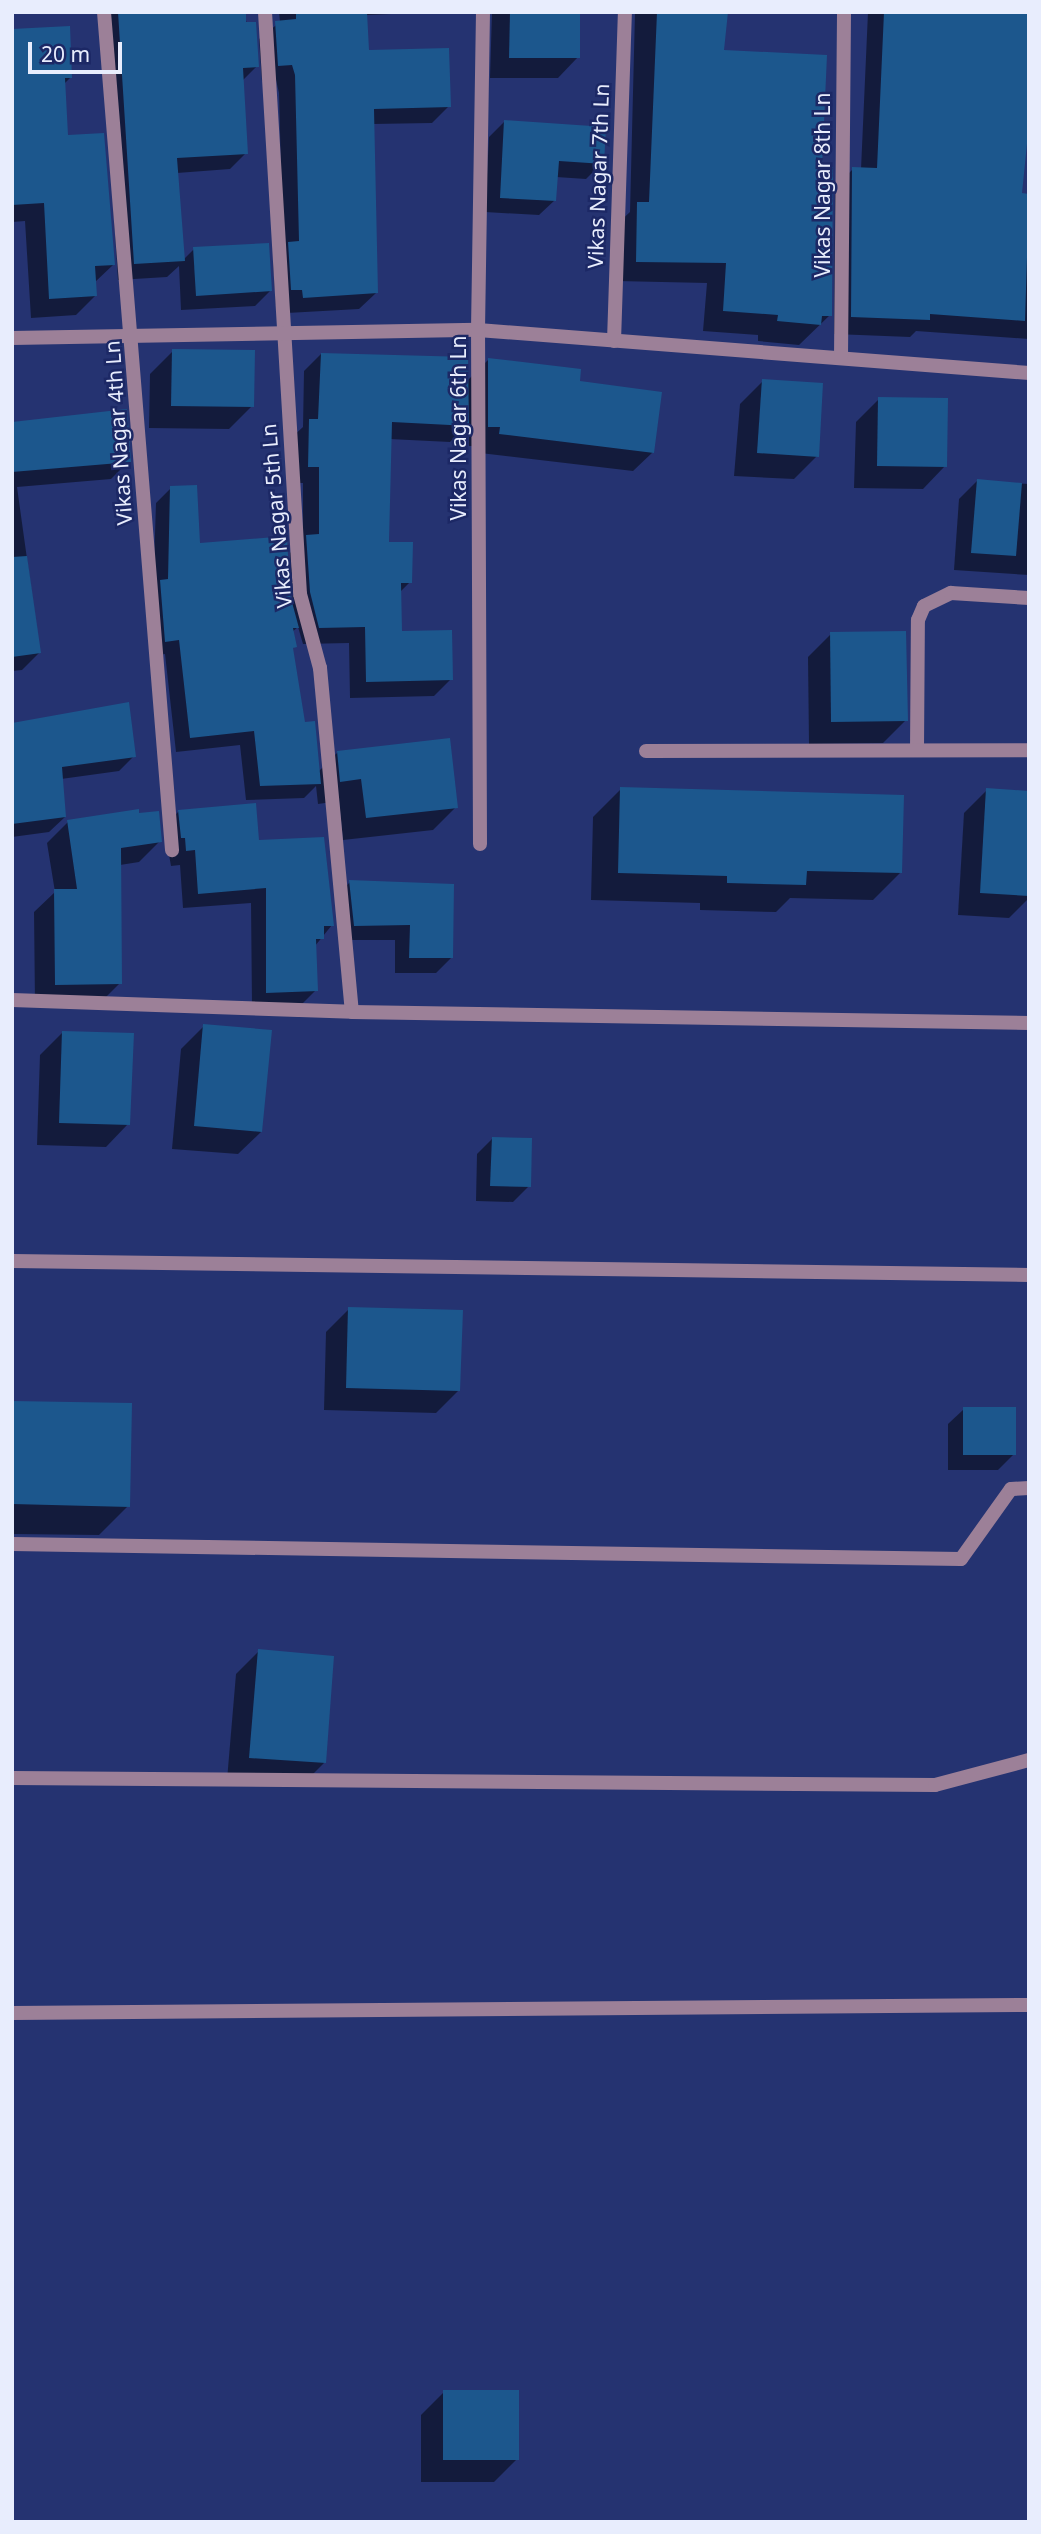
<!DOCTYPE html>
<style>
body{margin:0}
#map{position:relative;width:1041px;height:2534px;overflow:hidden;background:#253371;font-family:"Noto Sans",sans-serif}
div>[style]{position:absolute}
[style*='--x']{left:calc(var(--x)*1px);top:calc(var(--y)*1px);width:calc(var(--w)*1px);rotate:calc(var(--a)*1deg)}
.shadow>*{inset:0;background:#0007}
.building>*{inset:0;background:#1c578d}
.street>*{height:14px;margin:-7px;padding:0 7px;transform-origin:7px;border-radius:7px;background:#9c8098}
span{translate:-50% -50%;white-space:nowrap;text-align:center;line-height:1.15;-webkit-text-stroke:5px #1c2865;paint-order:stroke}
.street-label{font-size:21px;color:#e8edfd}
.frame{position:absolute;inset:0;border:14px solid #e8edfd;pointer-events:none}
.scale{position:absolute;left:28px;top:42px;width:94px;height:32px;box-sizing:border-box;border:4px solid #e8edfd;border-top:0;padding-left:9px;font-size:21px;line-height:24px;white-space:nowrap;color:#e8edfd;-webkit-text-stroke:5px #1c2865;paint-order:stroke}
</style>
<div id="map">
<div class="shadow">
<i style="clip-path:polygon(95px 12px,244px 12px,257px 66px,242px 81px,246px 153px,230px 169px,177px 173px,184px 259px,194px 249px,270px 291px,255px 306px,181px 310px,179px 266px,167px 277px,118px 280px,101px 14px)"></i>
<i style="clip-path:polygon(279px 12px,442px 12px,366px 15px,368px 51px,449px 106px,432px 123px,373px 124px,376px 293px,359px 309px,287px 313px,286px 305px,276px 306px,273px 260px,283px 249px,279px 93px,276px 80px,262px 81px,259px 39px,280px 22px)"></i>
<i style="clip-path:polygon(492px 12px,578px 12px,578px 57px,558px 78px,490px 78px)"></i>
<i style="clip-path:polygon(635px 12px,727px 12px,722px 51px,820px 168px,830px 315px,799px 345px,758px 341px,758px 335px,703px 331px,707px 283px,616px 281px,617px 224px,630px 212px)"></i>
<i style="clip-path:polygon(868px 12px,1029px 12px,1020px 195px,1029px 196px,1029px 339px,916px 331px,910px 337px,834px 334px,835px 187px,853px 169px,861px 169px)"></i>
<i style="clip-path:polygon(12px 30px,71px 77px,63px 85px,66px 137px,113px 265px,94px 283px,95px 296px,76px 315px,31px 318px,25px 221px,12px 222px)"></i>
<i style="clip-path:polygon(504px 122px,602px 163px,586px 179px,556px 177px,555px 200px,539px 215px,485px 212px,489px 137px)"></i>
<i style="clip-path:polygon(173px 351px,252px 406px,229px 429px,149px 428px,150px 374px)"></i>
<i style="clip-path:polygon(321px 354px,467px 381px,488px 360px,578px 382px,653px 452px,633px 471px,480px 453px,481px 446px,469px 446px,469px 423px,450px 442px,389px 439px,388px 544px,410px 582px,399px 593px,400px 633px,451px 679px,434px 696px,350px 698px,349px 643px,303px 644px,298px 627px,292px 632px,295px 646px,291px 650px,303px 724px,318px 772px,338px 752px,456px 807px,433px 830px,343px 840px,339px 801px,318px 804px,316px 786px,304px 798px,246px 800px,240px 745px,176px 752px,165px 654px,151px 656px,156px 503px,171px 488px,198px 545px,289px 595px,293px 605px,290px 553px,303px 540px,303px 483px,292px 483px,292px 437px,303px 427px,304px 371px)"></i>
<i style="clip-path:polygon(763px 381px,817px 456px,794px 479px,734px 476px,740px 404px)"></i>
<i style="clip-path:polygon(879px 399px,945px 466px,923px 489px,854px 488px,856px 422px)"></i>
<i style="clip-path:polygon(12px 423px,129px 461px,111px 479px,17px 487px,40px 652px,22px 670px,12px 671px)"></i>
<i style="clip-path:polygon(977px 481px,1029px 484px,1029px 575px,954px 570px,959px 499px)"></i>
<i style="clip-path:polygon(831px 634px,906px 720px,883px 743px,809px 744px,808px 657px)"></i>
<i style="clip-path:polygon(12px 724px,134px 756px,119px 771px,61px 779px,65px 817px,49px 832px,12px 837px)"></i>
<i style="clip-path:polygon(621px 789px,901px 872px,873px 900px,790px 898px,776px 912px,700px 910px,700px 903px,591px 900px,593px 817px)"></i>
<i style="clip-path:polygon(987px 790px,1029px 792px,1029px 898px,1009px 918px,958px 915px,964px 813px)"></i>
<i style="clip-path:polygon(179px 811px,258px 842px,332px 925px,315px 946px,316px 990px,300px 1006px,252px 1007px,251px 903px,183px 908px,180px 865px,171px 866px,164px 827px)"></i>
<i style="clip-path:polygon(68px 822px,160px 841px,139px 862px,120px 865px,120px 983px,99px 1004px,35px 1005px,34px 912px,55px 892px,47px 843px)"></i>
<i style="clip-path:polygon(350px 882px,452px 885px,451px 958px,436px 973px,395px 973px,395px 940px,339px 940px,335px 898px)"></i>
<i style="clip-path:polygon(204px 1026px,261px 1132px,238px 1154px,172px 1149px,181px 1049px)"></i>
<i style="clip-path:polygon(63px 1032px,128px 1124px,106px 1147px,37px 1145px,40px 1055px)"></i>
<i style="clip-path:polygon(493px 1138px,529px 1186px,513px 1202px,476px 1201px,477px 1154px)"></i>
<i style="clip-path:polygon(349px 1309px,459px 1390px,436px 1413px,324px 1410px,326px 1332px)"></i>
<i style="clip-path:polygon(12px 1403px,128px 1506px,99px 1535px,12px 1534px)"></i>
<i style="clip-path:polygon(964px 1409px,1014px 1454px,998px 1470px,948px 1470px,948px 1424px)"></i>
<i style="clip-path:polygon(259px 1651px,324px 1763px,301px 1786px,227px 1780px,236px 1674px)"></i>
<i style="clip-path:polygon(444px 2392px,517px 2459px,494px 2482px,421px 2482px,421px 2415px)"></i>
</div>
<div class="building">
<i style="clip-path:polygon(118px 12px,246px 12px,246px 22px,256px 22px,259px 67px,243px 68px,248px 154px,177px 158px,185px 261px,134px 264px)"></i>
<i style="clip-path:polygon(296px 12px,367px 12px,369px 50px,449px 48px,451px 107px,374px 109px,378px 293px,303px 298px,302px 290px,291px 290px,288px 242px,299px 241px,295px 75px,292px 65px,278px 66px,275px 21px,296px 19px)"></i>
<i style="clip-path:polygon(510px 12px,580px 12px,580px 58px,509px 58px)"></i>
<i style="clip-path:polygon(657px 12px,728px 12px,724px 50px,827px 55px,822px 167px,833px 167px,832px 316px,822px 316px,821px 325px,777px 321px,778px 315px,723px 311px,726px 263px,636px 262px,637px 202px,649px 202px)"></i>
<i style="clip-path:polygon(884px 12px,1029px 12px,1029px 124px,1022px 193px,1029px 194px,1025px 321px,930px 314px,930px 320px,851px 317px,852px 167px,877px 168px)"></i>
<i style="clip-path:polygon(70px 26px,72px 78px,65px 78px,68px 135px,104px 133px,115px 265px,95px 266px,97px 296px,49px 299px,44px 203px,12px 205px,12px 29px)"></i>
<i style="clip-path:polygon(504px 120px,606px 127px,604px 164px,559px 161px,556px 201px,500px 198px)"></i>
<i style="clip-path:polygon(269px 243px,272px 291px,196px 296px,193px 247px)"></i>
<i style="clip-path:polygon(172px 349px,255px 350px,254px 407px,171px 406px)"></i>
<i style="clip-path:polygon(321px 353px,468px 357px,469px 426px,392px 422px,389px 542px,413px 542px,412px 583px,401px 583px,402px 631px,452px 630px,453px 680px,366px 682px,365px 627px,319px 628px,310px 592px,306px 535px,319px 534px,319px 467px,308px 467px,309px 419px,318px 419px)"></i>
<i style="clip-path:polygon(488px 358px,581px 369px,580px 381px,662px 392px,654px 453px,499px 434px,500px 427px,488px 427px)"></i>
<i style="clip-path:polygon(762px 379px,823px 383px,819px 457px,757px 453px)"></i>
<i style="clip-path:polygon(878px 397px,948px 398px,947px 467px,877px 466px)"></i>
<i style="clip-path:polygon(127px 409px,131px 462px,12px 472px,12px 422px)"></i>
<i style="clip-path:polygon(977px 479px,1022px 483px,1016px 556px,971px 553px)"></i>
<i style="clip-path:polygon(197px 485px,200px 543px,287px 536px,290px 595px,299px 628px,293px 628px,297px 647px,293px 648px,305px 722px,315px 721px,321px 784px,260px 786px,254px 731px,190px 738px,179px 640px,165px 642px,160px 580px,168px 579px,170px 486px)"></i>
<i style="clip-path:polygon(27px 556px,41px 653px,12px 657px,12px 557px)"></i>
<i style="clip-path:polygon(906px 631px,908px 721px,831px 722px,830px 632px)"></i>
<i style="clip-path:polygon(129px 702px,136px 757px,62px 767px,66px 817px,12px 824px,12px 723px)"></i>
<i style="clip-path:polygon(450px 738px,458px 808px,366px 818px,361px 779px,340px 782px,337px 751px)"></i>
<i style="clip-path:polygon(620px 787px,904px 795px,902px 873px,807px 871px,806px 885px,727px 883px,727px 876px,618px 873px)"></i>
<i style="clip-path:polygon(986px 788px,1029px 791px,1029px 896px,980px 893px)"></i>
<i style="clip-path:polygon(256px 803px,259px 840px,324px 837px,334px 926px,324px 926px,324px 939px,316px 939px,318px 991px,266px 993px,266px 888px,198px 894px,195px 850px,186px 851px,185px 838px,181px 838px,178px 810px)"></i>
<i style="clip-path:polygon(139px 809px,139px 813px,159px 811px,162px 842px,121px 848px,122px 984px,55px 985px,54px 889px,77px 889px,67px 820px)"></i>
<i style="clip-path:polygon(349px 880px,454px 884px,453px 958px,409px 958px,410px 925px,354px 926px)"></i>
<i style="clip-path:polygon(203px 1024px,272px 1030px,262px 1132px,194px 1126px)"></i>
<i style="clip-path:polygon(62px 1031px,134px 1033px,130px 1125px,59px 1123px)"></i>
<i style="clip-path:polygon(492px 1137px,532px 1138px,531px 1187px,490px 1186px)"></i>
<i style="clip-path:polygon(348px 1307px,463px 1310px,460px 1391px,346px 1388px)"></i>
<i style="clip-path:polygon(12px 1401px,132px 1403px,130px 1507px,12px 1504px)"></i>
<i style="clip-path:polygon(963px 1407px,1016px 1407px,1016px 1455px,963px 1455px)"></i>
<i style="clip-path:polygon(258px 1649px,334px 1656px,326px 1763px,249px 1758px)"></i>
<i style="clip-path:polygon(443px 2390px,519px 2390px,519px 2460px,443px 2460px)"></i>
</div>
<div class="street">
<i style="--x:104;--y:12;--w:841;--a:85.36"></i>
<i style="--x:265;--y:12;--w:583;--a:86.56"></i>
<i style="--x:300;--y:594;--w:77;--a:74.9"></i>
<i style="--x:320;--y:668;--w:345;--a:84.7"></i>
<i style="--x:12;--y:338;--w:466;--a:-1"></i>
<i style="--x:478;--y:330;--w:553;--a:4.46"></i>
<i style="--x:614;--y:341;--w:329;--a:-88.1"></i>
<i style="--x:841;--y:358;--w:346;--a:-89.5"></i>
<i style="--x:917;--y:750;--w:130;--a:-89.6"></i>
<i style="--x:918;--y:620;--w:15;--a:-67"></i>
<i style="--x:924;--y:606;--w:30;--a:-26"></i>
<i style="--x:951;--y:593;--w:78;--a:3.7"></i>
<i style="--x:646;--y:751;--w:383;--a:-0.1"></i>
<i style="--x:480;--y:844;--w:514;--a:-90.22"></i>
<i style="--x:478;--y:330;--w:318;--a:-89.1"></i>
<i style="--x:12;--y:1000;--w:340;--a:2"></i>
<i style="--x:352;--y:1012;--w:677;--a:0.93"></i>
<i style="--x:12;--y:1261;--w:1017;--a:0.79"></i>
<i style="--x:12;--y:1544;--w:949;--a:0.91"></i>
<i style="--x:961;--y:1559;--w:86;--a:-54.5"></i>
<i style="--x:1011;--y:1489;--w:18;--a:-3"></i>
<i style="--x:12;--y:1778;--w:923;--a:0.43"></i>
<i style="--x:935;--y:1785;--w:97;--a:-14.9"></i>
<i style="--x:12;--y:2013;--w:1017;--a:-0.45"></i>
</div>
<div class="street-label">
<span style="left:598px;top:176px;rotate:-88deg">Vikas Nagar 7th Ln</span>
<span style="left:822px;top:185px;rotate:-90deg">Vikas Nagar 8th Ln</span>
<span style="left:458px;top:428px;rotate:-90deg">Vikas Nagar 6th Ln</span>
<span style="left:118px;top:433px;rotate:-94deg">Vikas Nagar 4th Ln</span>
<span style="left:276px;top:516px;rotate:-95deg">Vikas Nagar 5th Ln</span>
</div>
<div class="frame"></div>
<div class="scale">20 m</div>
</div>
